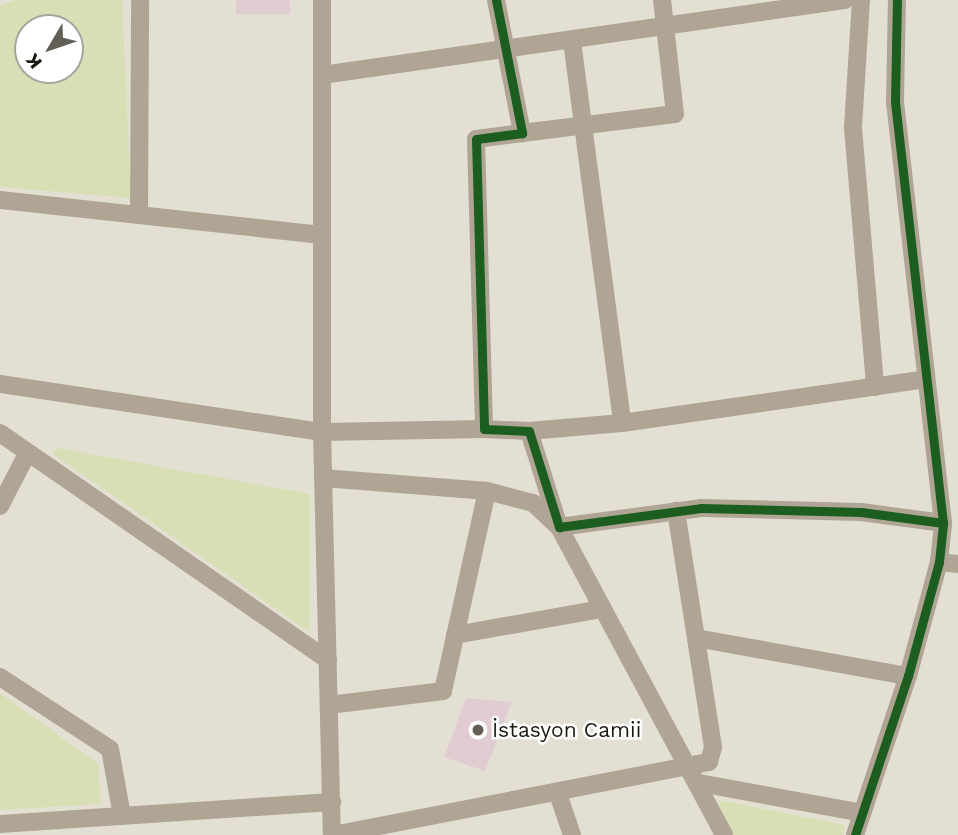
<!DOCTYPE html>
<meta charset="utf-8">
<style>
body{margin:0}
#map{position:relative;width:958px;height:835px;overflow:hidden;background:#e3e0d3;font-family:"Work Sans",sans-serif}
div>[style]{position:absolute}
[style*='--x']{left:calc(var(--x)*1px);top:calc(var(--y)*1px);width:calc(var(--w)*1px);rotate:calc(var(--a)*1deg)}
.green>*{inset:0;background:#d9dfb4}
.building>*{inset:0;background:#e1cdd1}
.minor>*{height:18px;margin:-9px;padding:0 9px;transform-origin:9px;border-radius:9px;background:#b0a594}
.cycleway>*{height:9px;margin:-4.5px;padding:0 4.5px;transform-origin:4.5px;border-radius:4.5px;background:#1b5e20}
.dots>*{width:19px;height:19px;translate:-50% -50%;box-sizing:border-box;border:4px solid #fff;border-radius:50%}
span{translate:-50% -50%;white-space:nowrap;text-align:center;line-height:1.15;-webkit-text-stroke:5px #fff;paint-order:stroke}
.poi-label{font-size:21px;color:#1c1b12}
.left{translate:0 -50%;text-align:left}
.north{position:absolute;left:14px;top:14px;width:70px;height:70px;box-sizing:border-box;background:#fff;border:2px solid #a4a4a0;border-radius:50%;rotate:231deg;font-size:19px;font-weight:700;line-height:28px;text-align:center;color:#1c1b12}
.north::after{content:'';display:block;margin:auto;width:24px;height:32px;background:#626056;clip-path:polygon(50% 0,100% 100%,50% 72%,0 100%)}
</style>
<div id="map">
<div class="green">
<i style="clip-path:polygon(evenodd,15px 0,122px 0,131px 198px,0 187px,0 5px,15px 0,28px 28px,70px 28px,70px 70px,28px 70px,28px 28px)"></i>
<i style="clip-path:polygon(58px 448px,310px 494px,309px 632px,52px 453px)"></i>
<i style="clip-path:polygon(0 693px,98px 764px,101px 804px,0 810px)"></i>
<i style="clip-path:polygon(718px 800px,845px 825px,842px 835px,728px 835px)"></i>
</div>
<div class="building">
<i style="clip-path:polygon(236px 0,290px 0,290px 14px,236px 14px)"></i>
<i style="clip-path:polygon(466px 698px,512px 702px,485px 771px,444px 757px)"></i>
</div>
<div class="minor">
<i style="--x:322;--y:0;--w:432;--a:90"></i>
<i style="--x:322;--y:432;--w:403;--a:88.6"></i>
<i style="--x:496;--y:0;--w:136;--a:78.9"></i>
<i style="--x:522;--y:133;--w:46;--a:172.6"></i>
<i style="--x:476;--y:139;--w:290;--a:88.4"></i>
<i style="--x:484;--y:429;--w:45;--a:2.5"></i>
<i style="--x:529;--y:431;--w:101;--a:72.6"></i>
<i style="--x:559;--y:527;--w:143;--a:-7.6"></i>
<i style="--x:701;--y:508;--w:160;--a:1.4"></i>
<i style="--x:861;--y:512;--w:83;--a:7.6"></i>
<i style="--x:861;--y:0;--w:128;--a:93.6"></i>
<i style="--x:853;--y:128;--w:260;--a:85.1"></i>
<i style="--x:572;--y:41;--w:385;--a:82.5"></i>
<i style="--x:322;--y:75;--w:528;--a:-8.16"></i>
<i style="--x:522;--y:133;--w:154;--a:-7.1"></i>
<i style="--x:675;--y:114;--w:115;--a:-96.5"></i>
<i style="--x:0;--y:200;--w:324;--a:6.2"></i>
<i style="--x:139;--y:215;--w:215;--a:-89.7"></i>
<i style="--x:0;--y:384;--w:326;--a:8.5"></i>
<i style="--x:322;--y:432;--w:162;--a:-1.1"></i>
<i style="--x:529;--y:431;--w:93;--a:-4.9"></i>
<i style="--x:622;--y:423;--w:307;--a:-8.2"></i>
<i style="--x:0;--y:433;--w:399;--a:34.7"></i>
<i style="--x:323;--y:478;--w:165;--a:4.5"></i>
<i style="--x:487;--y:491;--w:48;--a:14.6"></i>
<i style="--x:533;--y:503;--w:35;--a:43"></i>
<i style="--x:559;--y:527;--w:349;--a:61.8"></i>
<i style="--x:0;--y:506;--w:59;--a:-62.6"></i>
<i style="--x:939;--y:562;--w:19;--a:6"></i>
<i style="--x:455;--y:635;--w:148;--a:-10.1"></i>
<i style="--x:696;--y:638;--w:215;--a:10.2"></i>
<i style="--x:0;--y:677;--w:131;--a:33.2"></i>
<i style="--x:110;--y:749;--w:68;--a:79.8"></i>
<i style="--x:329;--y:705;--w:115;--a:-7"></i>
<i style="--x:443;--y:691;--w:205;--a:-77.6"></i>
<i style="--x:699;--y:783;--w:166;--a:10.4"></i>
<i style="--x:558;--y:794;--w:43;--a:71.1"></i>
<i style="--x:0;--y:824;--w:333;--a:-3.8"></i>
<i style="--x:333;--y:835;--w:383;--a:-11"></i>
<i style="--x:709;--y:762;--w:16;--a:-75"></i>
<i style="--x:713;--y:747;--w:239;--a:-98.9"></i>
<i style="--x:855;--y:835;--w:168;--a:-71.6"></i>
<i style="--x:908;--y:676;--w:118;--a:-74.8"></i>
<i style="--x:939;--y:562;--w:39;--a:-84"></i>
<i style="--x:943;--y:523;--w:424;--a:-96.5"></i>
<i style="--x:895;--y:102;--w:102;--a:-88.9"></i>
</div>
<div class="cycleway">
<i style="--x:496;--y:0;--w:136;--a:78.9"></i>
<i style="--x:522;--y:133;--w:46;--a:172.6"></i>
<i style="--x:476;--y:139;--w:290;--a:88.4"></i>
<i style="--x:484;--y:429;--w:45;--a:2.5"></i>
<i style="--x:529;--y:431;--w:101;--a:72.6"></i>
<i style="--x:559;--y:527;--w:143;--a:-7.6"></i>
<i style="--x:701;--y:508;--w:160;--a:1.4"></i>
<i style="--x:861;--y:512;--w:83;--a:7.6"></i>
<i style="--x:855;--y:835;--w:168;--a:-71.6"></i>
<i style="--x:908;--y:676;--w:118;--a:-74.8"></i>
<i style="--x:939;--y:562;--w:39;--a:-84"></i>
<i style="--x:943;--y:523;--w:424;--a:-96.5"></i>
<i style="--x:895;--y:102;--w:102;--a:-88.9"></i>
</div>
<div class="dots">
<i style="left:478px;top:730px;background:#626056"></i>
</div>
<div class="poi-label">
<span class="left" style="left:492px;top:730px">İstasyon Camii</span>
</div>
<div class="north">K</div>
</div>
